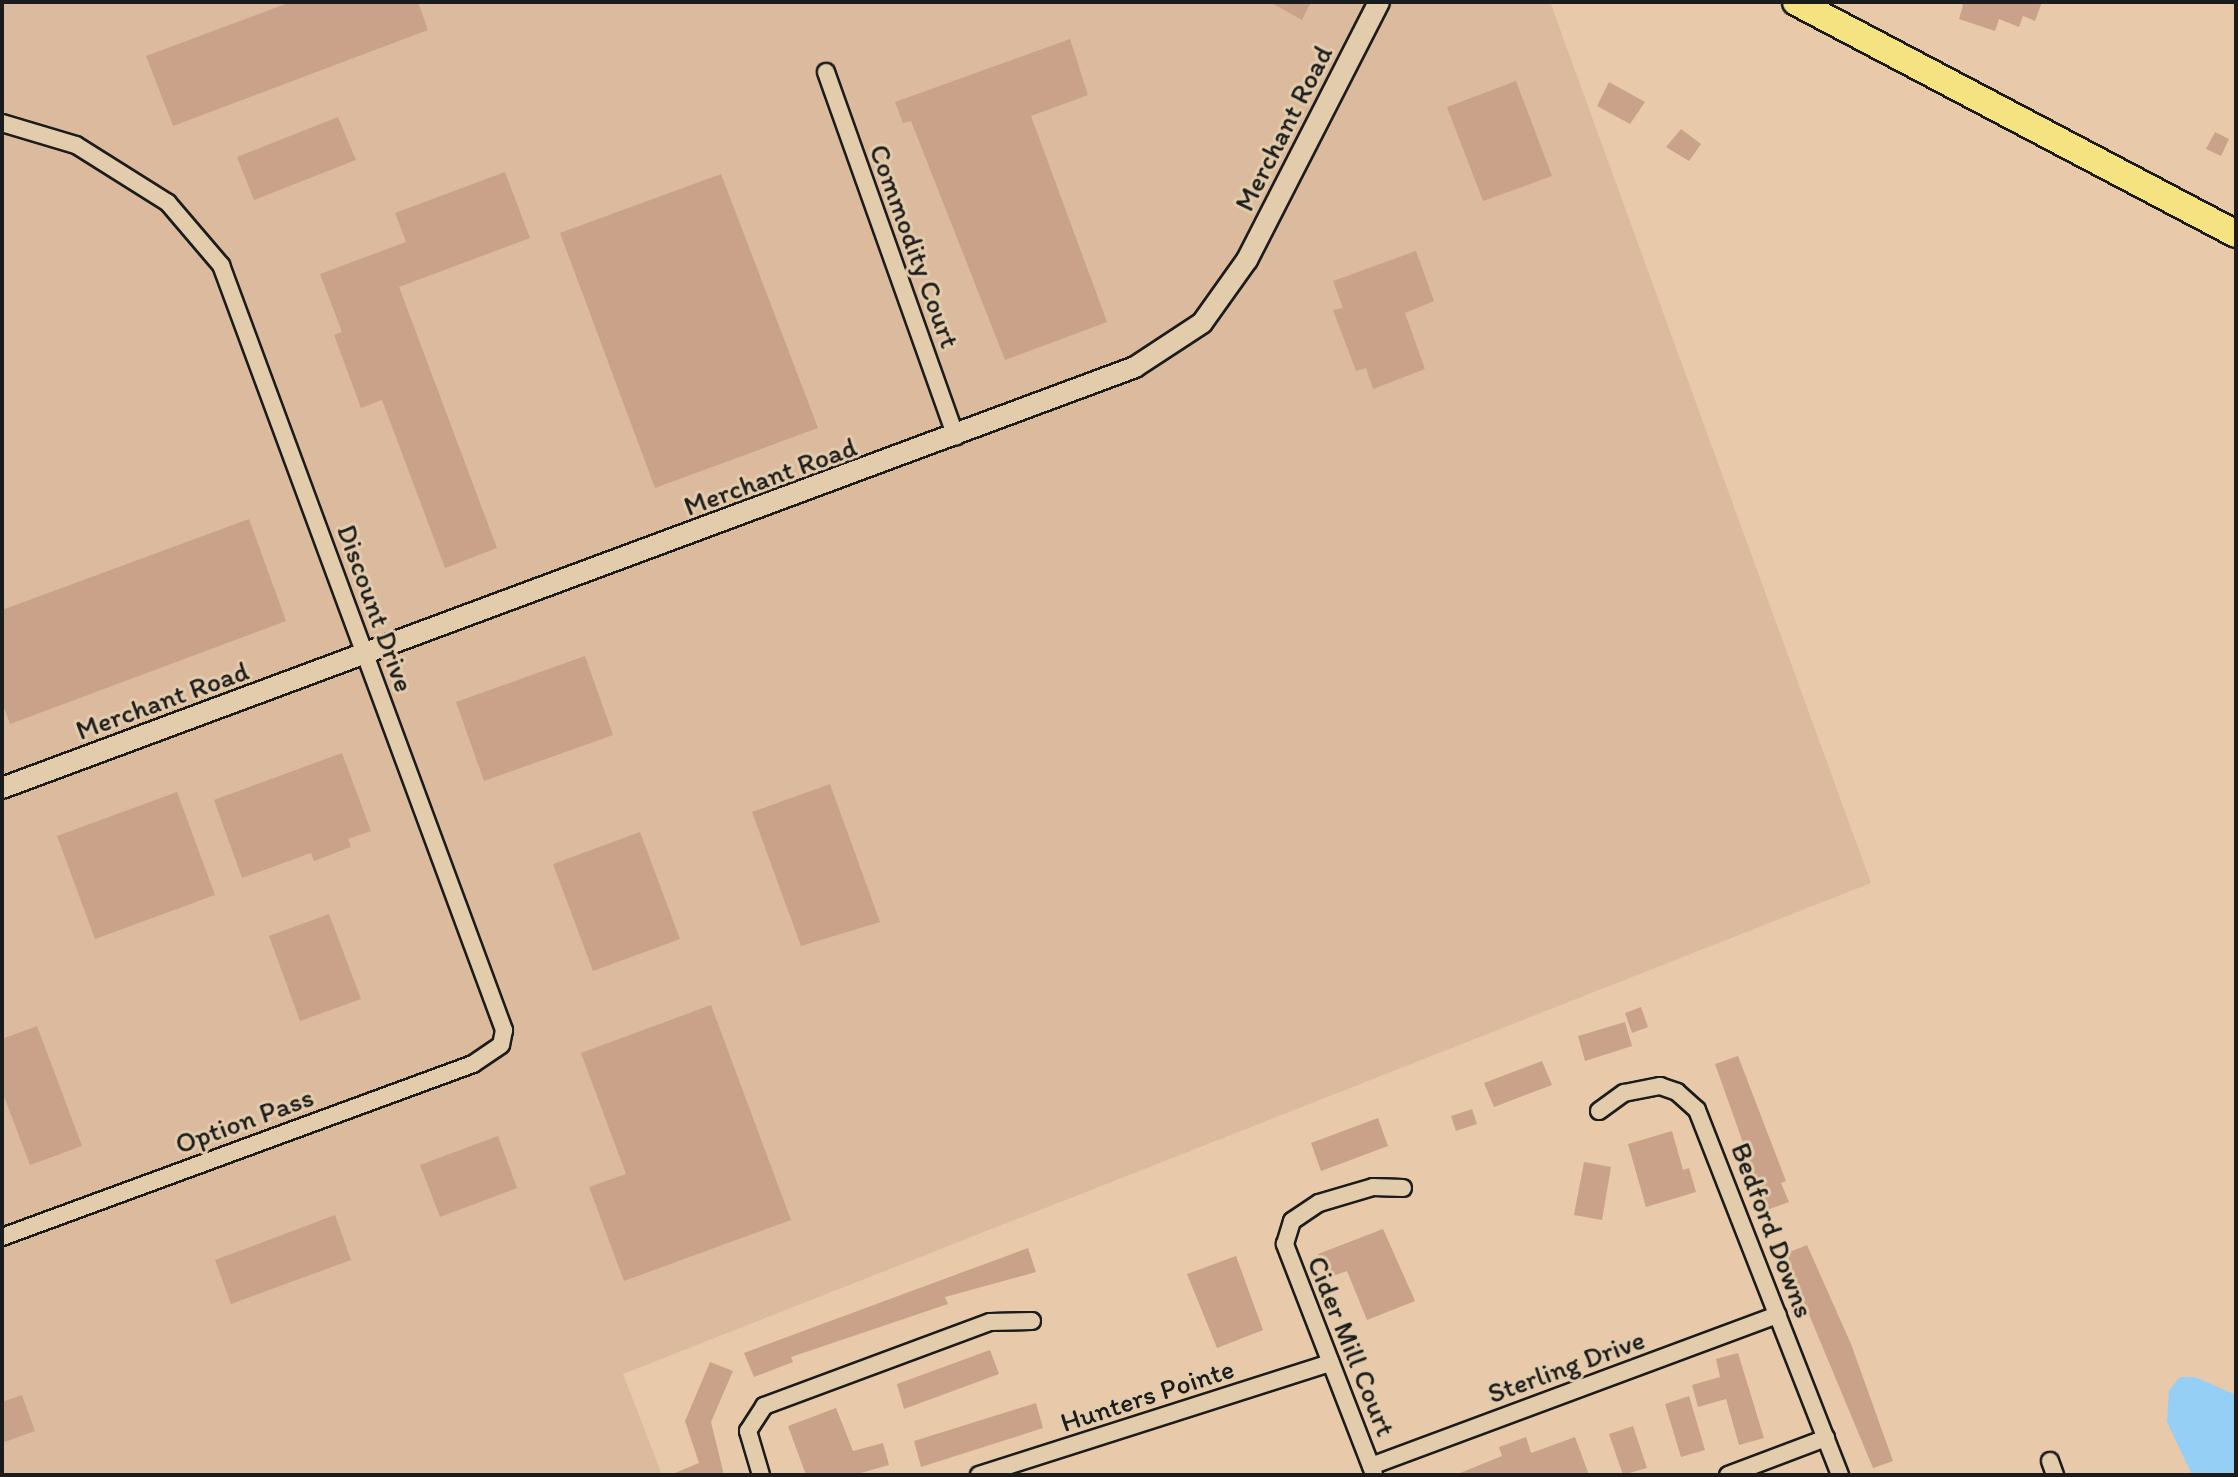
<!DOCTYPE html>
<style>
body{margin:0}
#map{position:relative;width:2238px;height:1477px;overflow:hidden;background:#e8c9aa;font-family:Itim,sans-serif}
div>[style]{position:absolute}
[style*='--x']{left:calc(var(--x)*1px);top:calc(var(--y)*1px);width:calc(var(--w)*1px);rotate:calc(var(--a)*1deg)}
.built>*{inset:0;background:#dbba9d}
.water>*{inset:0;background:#96cff5}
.building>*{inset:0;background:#caa28a}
.roads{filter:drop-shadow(2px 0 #1c1c1c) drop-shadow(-2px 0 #1c1c1c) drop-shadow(0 2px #1c1c1c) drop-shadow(0 -2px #1c1c1c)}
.minor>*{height:16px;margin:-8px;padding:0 8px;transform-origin:8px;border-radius:8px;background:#e3ccac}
.tertiary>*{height:20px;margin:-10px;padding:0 10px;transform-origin:10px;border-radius:10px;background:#e3ccac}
.trunk>*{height:26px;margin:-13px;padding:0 13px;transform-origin:13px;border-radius:13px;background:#f5e381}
span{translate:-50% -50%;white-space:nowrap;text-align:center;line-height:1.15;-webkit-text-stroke:6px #e3ccac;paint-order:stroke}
.street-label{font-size:28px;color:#1c1c1c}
.frame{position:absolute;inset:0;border:4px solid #1c1c1c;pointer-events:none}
</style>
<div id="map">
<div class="built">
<i style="clip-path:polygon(2px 2px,1550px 2px,1871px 883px,623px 1374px,662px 1475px,2px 1475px)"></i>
</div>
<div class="water">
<i style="clip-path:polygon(2180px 1377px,2195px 1377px,2236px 1395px,2236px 1475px,2192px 1475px,2167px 1422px,2169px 1390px)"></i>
</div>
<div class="building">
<i style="clip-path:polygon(291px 2px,418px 2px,428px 30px,173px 126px,146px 56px)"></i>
<i style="clip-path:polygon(1270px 2px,1311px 2px,1302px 20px)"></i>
<i style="clip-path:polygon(1958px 2px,2042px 2px,2035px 21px,2023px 16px,2019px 27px,1999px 19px,1995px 31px,1959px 19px,1963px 5px)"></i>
<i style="clip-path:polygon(1070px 39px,1088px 95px,1031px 116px,1107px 322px,1005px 360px,911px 121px,903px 123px,895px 102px)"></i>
<i style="clip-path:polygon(1516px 81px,1552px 176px,1483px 201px,1447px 107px)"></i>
<i style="clip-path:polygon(1609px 82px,1645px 102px,1630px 124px,1597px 106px)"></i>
<i style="clip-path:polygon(338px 117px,356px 160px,254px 200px,237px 157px)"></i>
<i style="clip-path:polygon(1681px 129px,1701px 144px,1689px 161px,1666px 147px)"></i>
<i style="clip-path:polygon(2215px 132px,2229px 139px,2221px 156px,2206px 149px)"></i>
<i style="clip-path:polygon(505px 172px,530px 238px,399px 287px,497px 548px,445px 568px,382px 400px,361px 408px,334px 335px,342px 332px,320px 274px,406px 242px,395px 213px)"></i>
<i style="clip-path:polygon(721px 174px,818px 428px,655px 488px,560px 233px)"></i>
<i style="clip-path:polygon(1416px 251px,1434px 301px,1405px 313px,1425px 369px,1373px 389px,1366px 368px,1356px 371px,1333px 310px,1343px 308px,1333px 281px)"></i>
<i style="clip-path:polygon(249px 519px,286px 621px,10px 724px,2px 702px,2px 610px)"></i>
<i style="clip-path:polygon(585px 656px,613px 735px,484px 781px,456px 702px)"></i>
<i style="clip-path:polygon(342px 753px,371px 831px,348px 839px,351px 847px,314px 861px,311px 853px,242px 878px,214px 800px)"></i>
<i style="clip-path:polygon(830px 784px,880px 922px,801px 946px,752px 812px)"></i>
<i style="clip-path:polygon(177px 792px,215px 895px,95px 939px,57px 836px)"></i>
<i style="clip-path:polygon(640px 832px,680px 939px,593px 971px,553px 864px)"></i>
<i style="clip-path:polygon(329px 914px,361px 999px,300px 1021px,269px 936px)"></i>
<i style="clip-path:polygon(711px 1005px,791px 1220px,624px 1281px,589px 1187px,626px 1174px,581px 1053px)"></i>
<i style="clip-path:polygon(1641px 1007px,1648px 1027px,1632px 1033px,1625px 1013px)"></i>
<i style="clip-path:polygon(1625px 1022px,1632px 1046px,1585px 1061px,1578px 1036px)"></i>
<i style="clip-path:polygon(37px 1026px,82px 1146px,30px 1165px,2px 1091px,2px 1039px)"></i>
<i style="clip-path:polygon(1738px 1056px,1786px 1181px,1781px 1183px,1789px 1202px,1767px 1210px,1715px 1064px)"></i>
<i style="clip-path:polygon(1542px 1061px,1552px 1085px,1494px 1107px,1484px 1083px)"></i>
<i style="clip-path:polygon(1472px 1109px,1477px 1124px,1456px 1131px,1451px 1116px)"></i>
<i style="clip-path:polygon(1378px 1118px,1388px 1146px,1321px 1171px,1311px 1143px)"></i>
<i style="clip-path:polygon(1672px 1131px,1683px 1170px,1689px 1168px,1696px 1192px,1646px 1207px,1628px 1144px)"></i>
<i style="clip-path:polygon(498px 1136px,517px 1188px,440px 1217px,420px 1165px)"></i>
<i style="clip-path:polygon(1584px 1162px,1611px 1167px,1602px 1220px,1574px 1215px)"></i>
<i style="clip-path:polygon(335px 1215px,351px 1260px,231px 1304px,215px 1260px)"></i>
<i style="clip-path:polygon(1383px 1229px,1415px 1301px,1367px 1320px,1347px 1271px,1327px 1278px,1318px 1254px)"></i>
<i style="clip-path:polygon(1807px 1245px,1851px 1344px,1893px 1461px,1873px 1468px,1793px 1276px,1787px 1253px)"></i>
<i style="clip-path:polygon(1028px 1248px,1036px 1272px,945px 1297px,948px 1304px,791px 1357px,793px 1362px,754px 1377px,744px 1353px)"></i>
<i style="clip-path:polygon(1236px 1256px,1263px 1330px,1217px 1348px,1187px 1274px)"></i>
<i style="clip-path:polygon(990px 1350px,999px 1374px,904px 1409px,897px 1384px)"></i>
<i style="clip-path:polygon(1738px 1353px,1764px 1438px,1739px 1445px,1726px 1399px,1698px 1407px,1692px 1385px,1720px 1377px,1716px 1359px)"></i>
<i style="clip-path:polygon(710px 1362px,733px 1371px,711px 1422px,724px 1475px,670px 1475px,699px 1463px,685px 1421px)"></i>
<i style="clip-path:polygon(22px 1395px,35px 1431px,2px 1443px,2px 1402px)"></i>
<i style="clip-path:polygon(1689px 1396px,1705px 1450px,1681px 1457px,1665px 1404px)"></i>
<i style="clip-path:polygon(1036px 1403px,1043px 1428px,921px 1467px,914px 1441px)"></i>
<i style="clip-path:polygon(836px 1408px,853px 1451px,883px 1443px,889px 1465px,854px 1475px,806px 1475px,788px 1426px)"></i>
<i style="clip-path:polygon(1633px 1426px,1647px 1468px,1623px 1475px,1609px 1434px)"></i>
<i style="clip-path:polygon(1526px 1437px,1531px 1453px,1575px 1437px,1589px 1475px,1455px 1475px,1502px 1456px,1499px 1447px)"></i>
</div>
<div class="roads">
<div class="minor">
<i style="--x:826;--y:72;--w:387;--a:70.4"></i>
<i style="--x:2;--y:123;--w:77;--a:16.6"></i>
<i style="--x:76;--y:145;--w:109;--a:32.2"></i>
<i style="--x:168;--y:203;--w:82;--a:49.5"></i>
<i style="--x:221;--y:265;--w:816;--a:69.7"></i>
<i style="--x:504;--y:1030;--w:15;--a:101"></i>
<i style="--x:501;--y:1045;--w:34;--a:146"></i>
<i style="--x:473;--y:1064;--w:502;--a:159.83"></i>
<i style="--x:1599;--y:1111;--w:31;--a:-36"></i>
<i style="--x:1624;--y:1093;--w:37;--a:-11"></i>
<i style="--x:1660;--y:1086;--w:18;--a:19"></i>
<i style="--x:1677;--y:1092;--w:27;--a:42"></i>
<i style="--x:1697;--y:1110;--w:392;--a:68.6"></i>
<i style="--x:2050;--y:1461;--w:15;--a:70"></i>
<i style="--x:1371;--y:1466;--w:434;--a:-20.4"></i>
<i style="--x:1374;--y:1474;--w:247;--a:-111.2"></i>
<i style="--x:1285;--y:1244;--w:24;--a:-73"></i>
<i style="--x:1292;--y:1221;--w:32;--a:-34"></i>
<i style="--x:1319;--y:1203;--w:56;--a:-16.5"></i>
<i style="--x:1373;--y:1187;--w:30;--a:2"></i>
<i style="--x:761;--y:1475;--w:46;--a:-106.5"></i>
<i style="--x:748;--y:1431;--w:30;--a:-57"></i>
<i style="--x:764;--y:1406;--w:241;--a:-20.4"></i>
<i style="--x:990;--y:1322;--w:42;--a:-1.4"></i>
<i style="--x:979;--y:1475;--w:369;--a:-17.7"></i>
<i style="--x:1728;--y:1475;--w:105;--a:-20.7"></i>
</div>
<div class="tertiary">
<i style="--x:2;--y:788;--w:1209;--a:-20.38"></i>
<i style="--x:1135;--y:367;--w:80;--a:-33.3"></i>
<i style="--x:1202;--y:323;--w:77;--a:-54.5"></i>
<i style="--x:1247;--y:260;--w:290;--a:-62.9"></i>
</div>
<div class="trunk">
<i style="--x:1796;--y:2;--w:497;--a:27.8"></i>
</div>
</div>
<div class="street-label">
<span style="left:1283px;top:128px;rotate:-63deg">Merchant Road</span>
<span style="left:915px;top:246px;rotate:70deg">Commodity Court</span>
<span style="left:770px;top:476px;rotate:-20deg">Merchant Road</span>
<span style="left:376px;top:608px;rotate:70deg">Discount Drive</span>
<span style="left:162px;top:700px;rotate:-20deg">Merchant Road</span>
<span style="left:244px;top:1120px;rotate:-20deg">Option Pass</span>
<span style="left:1773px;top:1230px;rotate:69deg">Bedford Downs</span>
<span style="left:1352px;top:1346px;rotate:68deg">Cider Mill Court</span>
<span style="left:1566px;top:1366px;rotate:-20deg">Sterling Drive</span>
<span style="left:1147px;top:1395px;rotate:-18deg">Hunters Pointe</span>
</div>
<div class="frame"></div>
</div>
